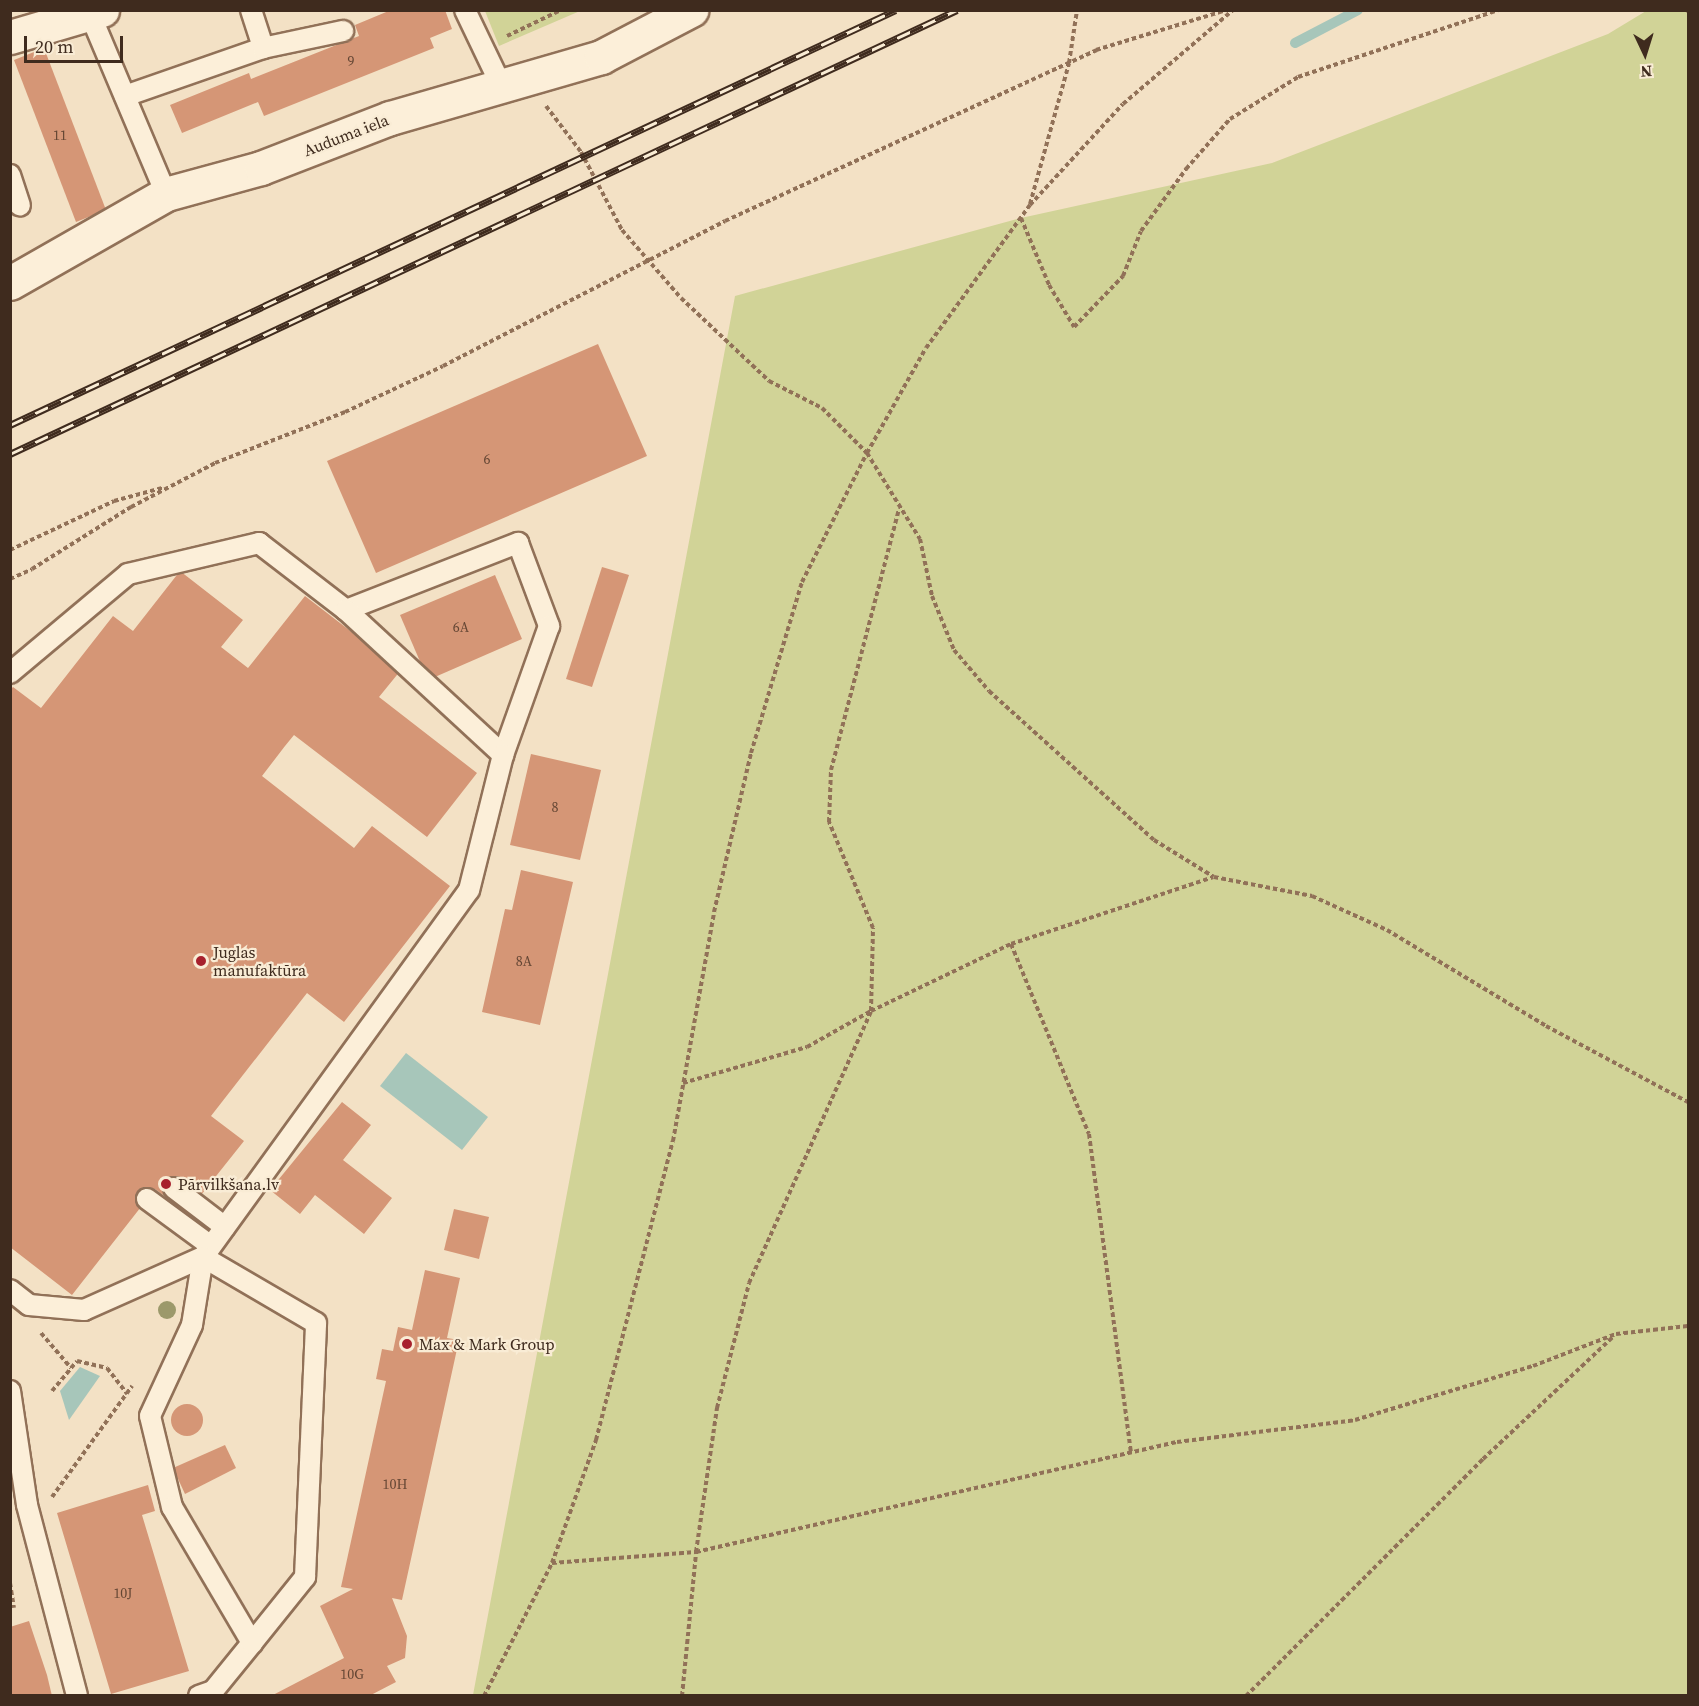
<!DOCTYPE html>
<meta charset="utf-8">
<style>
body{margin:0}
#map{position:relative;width:1699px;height:1706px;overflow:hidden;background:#f3e1c5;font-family:"Source Serif 4",serif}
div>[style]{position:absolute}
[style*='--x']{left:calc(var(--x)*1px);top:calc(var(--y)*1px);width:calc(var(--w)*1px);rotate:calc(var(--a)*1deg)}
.green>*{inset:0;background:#d1d397}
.water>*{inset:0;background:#a7c6ba}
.stream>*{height:10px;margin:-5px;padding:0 5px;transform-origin:5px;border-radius:5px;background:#a7c6ba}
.building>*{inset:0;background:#d59676}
.round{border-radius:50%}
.path>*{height:4px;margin-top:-2px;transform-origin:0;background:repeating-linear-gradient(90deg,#917158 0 4.5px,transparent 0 7.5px)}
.roads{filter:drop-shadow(2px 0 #917158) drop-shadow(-2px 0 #917158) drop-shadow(0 2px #917158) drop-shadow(0 -2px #917158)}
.lane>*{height:20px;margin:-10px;padding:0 10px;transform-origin:10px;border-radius:10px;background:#fcefd9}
.street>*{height:33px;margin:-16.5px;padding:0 16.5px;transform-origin:16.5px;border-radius:16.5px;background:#fcefd9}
.rail>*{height:7px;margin-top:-3.5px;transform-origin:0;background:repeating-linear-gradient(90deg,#f9ecd5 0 14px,#3f2b1e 0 28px);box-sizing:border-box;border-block:2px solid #3f2b1e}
.trees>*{width:18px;height:18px;margin:-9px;border-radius:50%;background:#9c996b}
.dots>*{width:16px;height:16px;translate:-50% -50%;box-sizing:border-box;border:3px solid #f9ecd5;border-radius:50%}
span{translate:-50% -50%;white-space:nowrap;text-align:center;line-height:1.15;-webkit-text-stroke:4.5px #f9ecd5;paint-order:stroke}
.number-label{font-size:14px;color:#644634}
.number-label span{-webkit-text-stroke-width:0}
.street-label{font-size:16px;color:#3f2b1e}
.poi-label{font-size:16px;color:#3f2b1e}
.left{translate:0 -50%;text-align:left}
.frame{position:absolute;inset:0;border:12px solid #3f2b1e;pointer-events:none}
.north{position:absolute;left:1615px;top:24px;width:60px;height:60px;-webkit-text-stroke:4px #f9ecd5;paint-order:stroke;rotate:176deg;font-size:16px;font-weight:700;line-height:24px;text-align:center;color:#3f2b1e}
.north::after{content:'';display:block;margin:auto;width:21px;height:27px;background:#3f2b1e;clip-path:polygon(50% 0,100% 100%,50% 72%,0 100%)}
.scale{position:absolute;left:24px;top:36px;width:99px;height:27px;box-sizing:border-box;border:3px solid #3f2b1e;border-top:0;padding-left:8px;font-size:18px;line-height:21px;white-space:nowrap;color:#3f2b1e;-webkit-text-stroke:4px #f9ecd5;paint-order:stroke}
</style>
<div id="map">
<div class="green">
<i style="clip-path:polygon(485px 11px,580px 11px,499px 46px)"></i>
<i style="clip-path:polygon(1646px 11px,1688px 11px,1688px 1695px,473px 1695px,735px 296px,1021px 218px,1272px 163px,1608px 34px)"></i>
</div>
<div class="water">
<i style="clip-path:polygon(406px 1053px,488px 1117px,462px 1150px,380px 1086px)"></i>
<i style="clip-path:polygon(80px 1367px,100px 1376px,69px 1420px,60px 1391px)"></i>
</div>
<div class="stream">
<i style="--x:1295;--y:43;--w:71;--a:-27.6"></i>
</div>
<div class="building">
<i style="clip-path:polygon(391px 10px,445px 10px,452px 29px,430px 38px,434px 48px,264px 116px,258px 102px,182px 133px,170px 105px,249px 73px,251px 79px,359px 36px,355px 25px)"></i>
<i style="clip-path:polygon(44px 48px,106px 210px,76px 222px,14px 60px)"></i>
<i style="clip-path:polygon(598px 344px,647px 456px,376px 573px,327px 461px)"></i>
<i style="clip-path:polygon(602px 567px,629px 575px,592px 687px,566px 679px)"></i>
<i style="clip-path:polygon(180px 571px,243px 620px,221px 647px,248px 668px,305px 596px,401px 670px,379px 697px,477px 773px,427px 837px,294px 735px,285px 746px,262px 776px,354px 848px,372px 826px,450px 886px,344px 1022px,307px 993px,211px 1116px,244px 1141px,201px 1195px,181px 1179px,166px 1197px,155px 1189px,72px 1295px,10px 1247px,10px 690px,13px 687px,41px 708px,113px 616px,133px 631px)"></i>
<i style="clip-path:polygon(495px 575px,522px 639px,428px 680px,400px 615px)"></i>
<i style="clip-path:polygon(531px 754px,601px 770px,580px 860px,510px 845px)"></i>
<i style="clip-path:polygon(521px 870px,573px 882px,540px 1025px,482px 1012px,505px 909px,512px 910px)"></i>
<i style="clip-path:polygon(342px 1102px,371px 1125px,343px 1160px,392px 1198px,364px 1234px,315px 1195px,300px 1214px,270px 1190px)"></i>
<i style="clip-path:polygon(454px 1209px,489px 1217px,479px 1259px,444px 1250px)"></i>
<i style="clip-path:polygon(425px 1270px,460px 1278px,447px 1338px,459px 1340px,402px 1600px,392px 1598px,407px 1636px,405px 1658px,387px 1666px,396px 1682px,369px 1696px,271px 1696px,344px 1658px,320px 1606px,353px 1589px,341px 1587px,386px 1381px,376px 1379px,382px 1349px,393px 1351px,398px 1327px,412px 1330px)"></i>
<i class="round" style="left:171px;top:1404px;width:32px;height:32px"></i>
<i style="clip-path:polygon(225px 1445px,236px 1468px,185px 1494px,173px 1468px)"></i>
<i style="clip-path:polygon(148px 1485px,155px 1511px,142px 1515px,189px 1671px,111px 1694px,57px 1513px)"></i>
<i style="clip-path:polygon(29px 1621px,47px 1675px,52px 1696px,10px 1696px,10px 1627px)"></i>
</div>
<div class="path">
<i style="--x:1686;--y:10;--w:2;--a:27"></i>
<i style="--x:507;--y:36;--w:60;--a:-25.7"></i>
<i style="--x:546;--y:106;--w:58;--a:52.7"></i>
<i style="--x:581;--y:152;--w:88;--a:62.3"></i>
<i style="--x:622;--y:230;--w:90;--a:49.1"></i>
<i style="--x:681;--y:298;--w:121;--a:43.3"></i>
<i style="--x:769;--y:381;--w:59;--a:27"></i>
<i style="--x:822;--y:408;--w:64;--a:45"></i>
<i style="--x:867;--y:453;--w:101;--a:58.4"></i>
<i style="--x:920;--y:539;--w:58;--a:78.1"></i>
<i style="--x:932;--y:596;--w:58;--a:67.8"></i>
<i style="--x:954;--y:650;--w:54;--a:49.5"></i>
<i style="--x:989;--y:691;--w:222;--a:42.1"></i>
<i style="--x:1154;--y:840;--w:70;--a:31.7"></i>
<i style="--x:1214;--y:877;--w:100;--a:11"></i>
<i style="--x:1312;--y:896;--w:82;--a:24.4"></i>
<i style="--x:1387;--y:930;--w:186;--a:31.1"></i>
<i style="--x:1546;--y:1026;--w:161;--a:28.2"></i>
<i style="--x:1030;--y:204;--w:146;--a:-74.5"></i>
<i style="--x:1069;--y:63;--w:54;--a:-81.4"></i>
<i style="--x:1021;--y:218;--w:73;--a:67.3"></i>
<i style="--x:1049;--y:285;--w:49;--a:59.2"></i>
<i style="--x:1074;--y:327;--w:71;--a:-46.1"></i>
<i style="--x:1123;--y:276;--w:48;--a:-68.2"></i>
<i style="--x:1141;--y:231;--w:77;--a:-54"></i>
<i style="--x:1186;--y:169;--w:67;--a:-48.7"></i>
<i style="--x:1230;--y:119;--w:80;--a:-31.7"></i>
<i style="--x:1298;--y:77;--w:211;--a:-18.5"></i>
<i style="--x:10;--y:550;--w:115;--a:-25.2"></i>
<i style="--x:114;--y:501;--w:50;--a:-15.2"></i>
<i style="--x:10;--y:579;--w:24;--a:-24"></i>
<i style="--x:32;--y:569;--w:117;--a:-32.1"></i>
<i style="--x:131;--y:507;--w:95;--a:-27.6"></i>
<i style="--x:215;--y:463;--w:140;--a:-21.4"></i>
<i style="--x:345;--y:412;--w:108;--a:-25.1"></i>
<i style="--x:443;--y:366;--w:317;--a:-27.2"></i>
<i style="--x:725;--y:221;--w:409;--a:-24.7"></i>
<i style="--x:1096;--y:50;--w:137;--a:-17"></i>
<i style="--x:1011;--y:944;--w:205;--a:67.7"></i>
<i style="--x:1089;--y:1134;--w:322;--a:82.5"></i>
<i style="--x:683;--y:1083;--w:129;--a:-16.2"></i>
<i style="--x:807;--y:1047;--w:73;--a:-29.4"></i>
<i style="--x:871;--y:1011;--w:155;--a:-25.6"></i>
<i style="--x:1011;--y:944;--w:213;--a:-18.3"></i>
<i style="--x:41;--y:1333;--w:46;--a:49.4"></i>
<i style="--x:71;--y:1368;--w:9;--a:-49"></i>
<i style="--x:77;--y:1361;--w:31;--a:13"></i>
<i style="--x:107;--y:1368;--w:33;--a:52"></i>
<i style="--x:52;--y:1391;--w:30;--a:-50"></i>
<i style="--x:52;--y:1497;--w:137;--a:-54.2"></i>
<i style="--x:552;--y:1563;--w:144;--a:-4.4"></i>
<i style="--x:696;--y:1552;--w:493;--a:-12.9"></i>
<i style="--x:1177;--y:1442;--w:179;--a:-7"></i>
<i style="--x:1355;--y:1420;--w:186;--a:-16.9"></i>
<i style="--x:1533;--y:1366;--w:89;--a:-21.1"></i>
<i style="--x:1616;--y:1334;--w:72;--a:-6.3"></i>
<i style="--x:10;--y:1583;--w:25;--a:81"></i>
<i style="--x:484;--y:1696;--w:149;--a:-62.9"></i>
<i style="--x:552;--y:1563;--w:131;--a:-70.3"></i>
<i style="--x:596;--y:1440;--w:309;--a:-75.6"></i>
<i style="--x:673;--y:1141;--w:233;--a:-79.8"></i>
<i style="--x:714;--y:912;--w:163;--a:-76.9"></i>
<i style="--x:751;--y:753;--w:178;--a:-73.4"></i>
<i style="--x:802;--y:582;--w:144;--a:-63.3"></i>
<i style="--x:867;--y:453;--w:120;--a:-60.7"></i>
<i style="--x:926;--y:348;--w:177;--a:-54"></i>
<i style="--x:1030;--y:205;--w:137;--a:-47.4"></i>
<i style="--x:1123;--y:104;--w:145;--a:-40.5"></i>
<i style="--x:682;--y:1696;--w:145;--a:-84.4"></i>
<i style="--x:696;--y:1552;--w:146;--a:-81.7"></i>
<i style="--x:717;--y:1408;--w:129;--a:-75.6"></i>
<i style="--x:749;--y:1283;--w:298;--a:-65.8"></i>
<i style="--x:871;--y:1011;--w:83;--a:-88.6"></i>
<i style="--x:873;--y:928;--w:115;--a:-112.5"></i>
<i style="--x:829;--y:822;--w:52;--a:-87.8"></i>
<i style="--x:831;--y:770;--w:270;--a:-75.4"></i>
<i style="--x:1246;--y:1696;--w:335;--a:-45"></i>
<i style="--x:1483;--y:1459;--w:178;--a:-43.2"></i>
</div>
<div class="roads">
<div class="lane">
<i style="--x:251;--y:10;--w:40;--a:72"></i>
<i style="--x:465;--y:10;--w:83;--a:64.4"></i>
<i style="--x:90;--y:14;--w:195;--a:67.1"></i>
<i style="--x:125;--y:96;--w:146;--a:-19.2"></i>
<i style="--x:263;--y:48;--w:82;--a:-12"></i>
<i style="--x:10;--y:175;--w:32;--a:72"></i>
<i style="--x:346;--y:610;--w:185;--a:-21.3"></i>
<i style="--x:518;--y:543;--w:89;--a:69.5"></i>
<i style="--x:549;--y:626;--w:137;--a:109.6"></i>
<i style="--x:10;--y:673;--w:154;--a:-40"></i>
<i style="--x:128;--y:574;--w:135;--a:-13.3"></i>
<i style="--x:259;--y:543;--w:110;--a:37.6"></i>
<i style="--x:346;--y:610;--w:214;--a:42.7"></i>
<i style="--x:503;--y:755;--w:139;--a:104.1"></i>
<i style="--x:469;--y:890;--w:453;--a:125.9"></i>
<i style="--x:203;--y:1257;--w:130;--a:156"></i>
<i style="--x:84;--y:1310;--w:55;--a:-174.8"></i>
<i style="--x:29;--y:1305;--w:24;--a:-142"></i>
<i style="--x:174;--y:1188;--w:64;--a:37.4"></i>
<i style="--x:147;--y:1199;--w:79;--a:36.3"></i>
<i style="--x:10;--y:1391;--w:115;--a:81.5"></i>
<i style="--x:27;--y:1505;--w:197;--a:75.3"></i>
<i style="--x:199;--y:1696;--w:15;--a:-20"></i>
<i style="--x:213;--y:1691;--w:62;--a:-50.9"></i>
<i style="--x:252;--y:1643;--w:85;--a:-51.2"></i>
<i style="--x:305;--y:1577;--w:254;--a:-87.5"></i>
<i style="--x:316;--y:1323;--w:131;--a:-149.7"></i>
<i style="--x:203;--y:1257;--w:69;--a:99.2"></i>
<i style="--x:192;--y:1325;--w:100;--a:114.8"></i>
<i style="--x:150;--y:1416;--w:94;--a:76.4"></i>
<i style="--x:172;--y:1507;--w:158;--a:59.5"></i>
</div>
<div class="street">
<i style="--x:10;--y:37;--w:96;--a:-16.4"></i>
<i style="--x:10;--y:283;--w:180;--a:-29.7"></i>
<i style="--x:166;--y:194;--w:98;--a:-15.3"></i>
<i style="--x:261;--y:168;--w:138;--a:-21.2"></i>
<i style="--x:390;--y:118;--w:220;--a:-16.1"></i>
<i style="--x:601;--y:57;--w:102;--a:-27.6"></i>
</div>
</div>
<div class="rail">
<i style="--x:10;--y:425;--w:978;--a:-25.1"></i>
<i style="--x:10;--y:454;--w:1046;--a:-25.12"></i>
</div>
<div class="trees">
<i style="left:167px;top:1310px"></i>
</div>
<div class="dots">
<i style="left:201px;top:961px;background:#a7212d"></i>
<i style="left:166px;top:1184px;background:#a7212d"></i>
<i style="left:407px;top:1344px;background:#a7212d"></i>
</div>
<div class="number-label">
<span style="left:351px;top:61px">9</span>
<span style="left:60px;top:135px">11</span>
<span style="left:487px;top:459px">6</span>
<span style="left:461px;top:627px">6A</span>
<span style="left:555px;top:807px">8</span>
<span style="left:524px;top:961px">8A</span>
<span style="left:395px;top:1484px">10H</span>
<span style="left:123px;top:1593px">10J</span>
<span style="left:352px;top:1674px">10G</span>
</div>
<div class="street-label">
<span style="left:346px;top:135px;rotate:-21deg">Auduma iela</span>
</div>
<div class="poi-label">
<span class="left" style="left:213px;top:961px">Juglas<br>manufaktūra</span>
<span class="left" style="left:178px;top:1184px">Pārvilkšana.lv</span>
<span class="left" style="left:419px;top:1344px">Max &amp; Mark Group</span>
</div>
<div class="frame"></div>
<div class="north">N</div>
<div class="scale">20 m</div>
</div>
